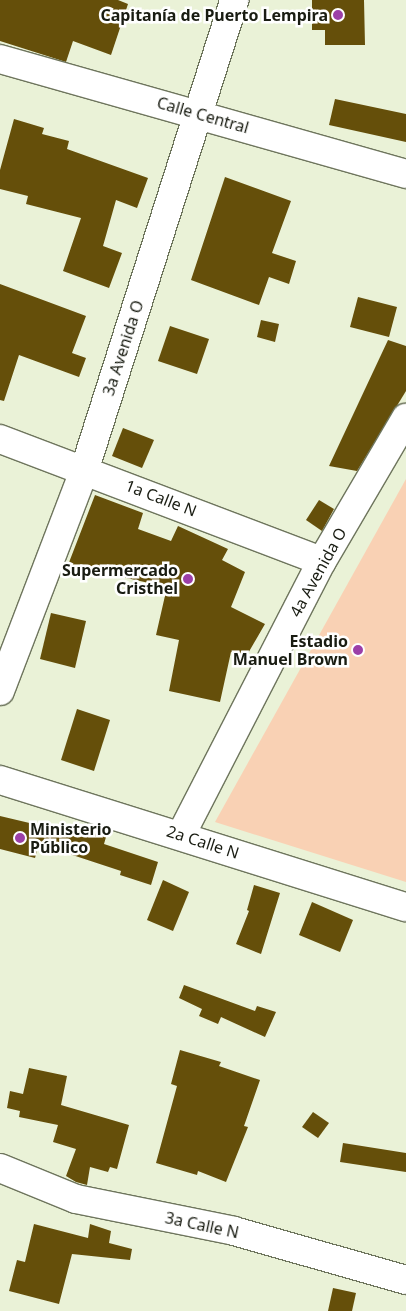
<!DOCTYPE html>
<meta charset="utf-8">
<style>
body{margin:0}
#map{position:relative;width:406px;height:1311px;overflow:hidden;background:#eaf2d7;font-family:"Noto Sans",sans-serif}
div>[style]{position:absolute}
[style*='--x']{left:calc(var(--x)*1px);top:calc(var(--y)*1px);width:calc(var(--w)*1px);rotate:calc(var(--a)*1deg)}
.green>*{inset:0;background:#f9d1b4}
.building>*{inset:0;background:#654f0a}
.roads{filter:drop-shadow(1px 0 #6e755d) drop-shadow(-1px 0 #6e755d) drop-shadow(0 1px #6e755d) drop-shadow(0 -1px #6e755d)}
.minor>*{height:28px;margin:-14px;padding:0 14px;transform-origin:14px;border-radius:14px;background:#fff}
.dots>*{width:14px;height:14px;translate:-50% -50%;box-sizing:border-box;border:2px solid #fff;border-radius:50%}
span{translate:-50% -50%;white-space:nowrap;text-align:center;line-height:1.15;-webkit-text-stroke:5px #fff;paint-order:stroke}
.poi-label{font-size:16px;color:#191c12;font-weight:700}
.right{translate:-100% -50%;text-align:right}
.left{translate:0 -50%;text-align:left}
.street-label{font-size:16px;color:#191c12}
</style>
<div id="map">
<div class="green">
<i style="clip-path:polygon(406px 479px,406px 882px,215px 822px)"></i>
</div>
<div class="building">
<i style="clip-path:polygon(0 0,118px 0,128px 4px,111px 55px,73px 41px,66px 62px,0 41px)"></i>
<i style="clip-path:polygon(312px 0,364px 0,365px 45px,325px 45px,325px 30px,312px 30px)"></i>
<i style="clip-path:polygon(335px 99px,406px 114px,406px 142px,329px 125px)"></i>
<i style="clip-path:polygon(14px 119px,44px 128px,42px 134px,69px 141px,67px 149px,148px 178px,137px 208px,116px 200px,103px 246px,122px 253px,109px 288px,63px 271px,81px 218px,26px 204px,28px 196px,0 189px,0 170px)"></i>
<i style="clip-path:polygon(225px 177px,291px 201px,272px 253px,296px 261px,289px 284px,269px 277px,259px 305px,191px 280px)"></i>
<i style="clip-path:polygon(0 284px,86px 316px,72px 353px,86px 358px,79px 377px,19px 355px,4px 401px,0 400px)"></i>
<i style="clip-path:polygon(358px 297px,397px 307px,389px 337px,350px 327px)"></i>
<i style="clip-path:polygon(261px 320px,279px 324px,275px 342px,257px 337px)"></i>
<i style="clip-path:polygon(170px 326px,209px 339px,197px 374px,158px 361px)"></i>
<i style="clip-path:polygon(388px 340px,406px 346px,406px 391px,357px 471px,329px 466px)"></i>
<i style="clip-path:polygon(123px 428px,154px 440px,142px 468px,112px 456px)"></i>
<i style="clip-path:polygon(95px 495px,143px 513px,138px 529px,171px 541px,178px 526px,228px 549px,222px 560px,245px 572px,231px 607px,265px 624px,247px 655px,231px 652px,220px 702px,169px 691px,179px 640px,156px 635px,167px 587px,68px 565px)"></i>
<i style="clip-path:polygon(319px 500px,334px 509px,322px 531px,306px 520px)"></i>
<i style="clip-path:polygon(51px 613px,86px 621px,75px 668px,40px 659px)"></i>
<i style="clip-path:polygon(77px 709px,110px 720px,94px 771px,61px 760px)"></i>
<i style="clip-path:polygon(0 816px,59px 830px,61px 823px,106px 837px,104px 844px,158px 862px,151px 885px,120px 875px,121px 871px,39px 844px,35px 858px,0 849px)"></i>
<i style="clip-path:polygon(163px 880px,189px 892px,173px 931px,147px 920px)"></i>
<i style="clip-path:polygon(254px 885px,280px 893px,261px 954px,236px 944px,249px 911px,247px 910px)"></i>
<i style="clip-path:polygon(312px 902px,353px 920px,340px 952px,299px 935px)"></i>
<i style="clip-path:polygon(184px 985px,255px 1011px,257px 1006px,276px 1012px,265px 1037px,221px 1017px,218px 1024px,199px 1016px,202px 1009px,179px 998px)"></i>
<i style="clip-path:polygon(180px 1050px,221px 1062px,219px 1066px,260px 1080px,244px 1126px,248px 1127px,226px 1182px,198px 1171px,197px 1175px,156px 1163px,177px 1086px,171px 1084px)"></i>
<i style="clip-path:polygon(29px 1068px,67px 1076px,61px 1105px,129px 1125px,117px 1169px,110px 1167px,108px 1172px,90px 1167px,87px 1185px,76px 1182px,66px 1176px,76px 1149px,53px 1142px,58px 1125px,19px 1117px,20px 1111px,7px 1108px,10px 1091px,23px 1094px)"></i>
<i style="clip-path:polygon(313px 1112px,329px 1123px,318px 1138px,302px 1127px)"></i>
<i style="clip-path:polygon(343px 1143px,406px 1153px,406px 1172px,340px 1162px)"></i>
<i style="clip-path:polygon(34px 1224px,88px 1238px,90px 1224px,111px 1231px,109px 1243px,132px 1249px,130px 1260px,72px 1254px,59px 1304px,9px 1291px,17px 1260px,25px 1262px)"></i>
<i style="clip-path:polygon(333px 1288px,356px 1293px,352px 1311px,328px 1311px)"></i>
</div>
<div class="roads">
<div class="minor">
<i style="--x:0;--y:59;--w:422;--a:15.8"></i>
<i style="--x:0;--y:439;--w:344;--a:20.8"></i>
<i style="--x:0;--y:691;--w:239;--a:-69.1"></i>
<i style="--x:85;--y:468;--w:491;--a:-72.3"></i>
<i style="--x:0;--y:780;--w:425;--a:17.4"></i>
<i style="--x:181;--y:835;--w:308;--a:-62.8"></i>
<i style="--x:322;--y:561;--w:166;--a:-59.6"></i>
<i style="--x:0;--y:1168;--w:82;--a:22.2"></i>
<i style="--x:76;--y:1199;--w:161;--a:11.4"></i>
<i style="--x:234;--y:1231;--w:179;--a:15.9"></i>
</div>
</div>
<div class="dots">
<i style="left:338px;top:15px;background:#9c3fa8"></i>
<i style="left:188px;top:579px;background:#9c3fa8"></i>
<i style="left:358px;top:650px;background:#9c3fa8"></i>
<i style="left:20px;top:838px;background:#9c3fa8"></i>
</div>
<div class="poi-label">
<span class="right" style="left:328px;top:15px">Capitanía de Puerto Lempira</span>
<span class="right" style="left:178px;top:579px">Supermercado<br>Cristhel</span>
<span class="right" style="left:348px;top:650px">Estadio<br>Manuel Brown</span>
<span class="left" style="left:30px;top:838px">Ministerio<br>Público</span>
</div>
<div class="street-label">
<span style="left:203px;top:115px;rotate:16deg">Calle Central</span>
<span style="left:123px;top:348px;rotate:-72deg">3a Avenida O</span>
<span style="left:161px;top:498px;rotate:21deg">1a Calle N</span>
<span style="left:318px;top:572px;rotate:-61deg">4a Avenida O</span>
<span style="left:203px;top:842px;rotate:18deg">2a Calle N</span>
<span style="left:202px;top:1225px;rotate:12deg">3a Calle N</span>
</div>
</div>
